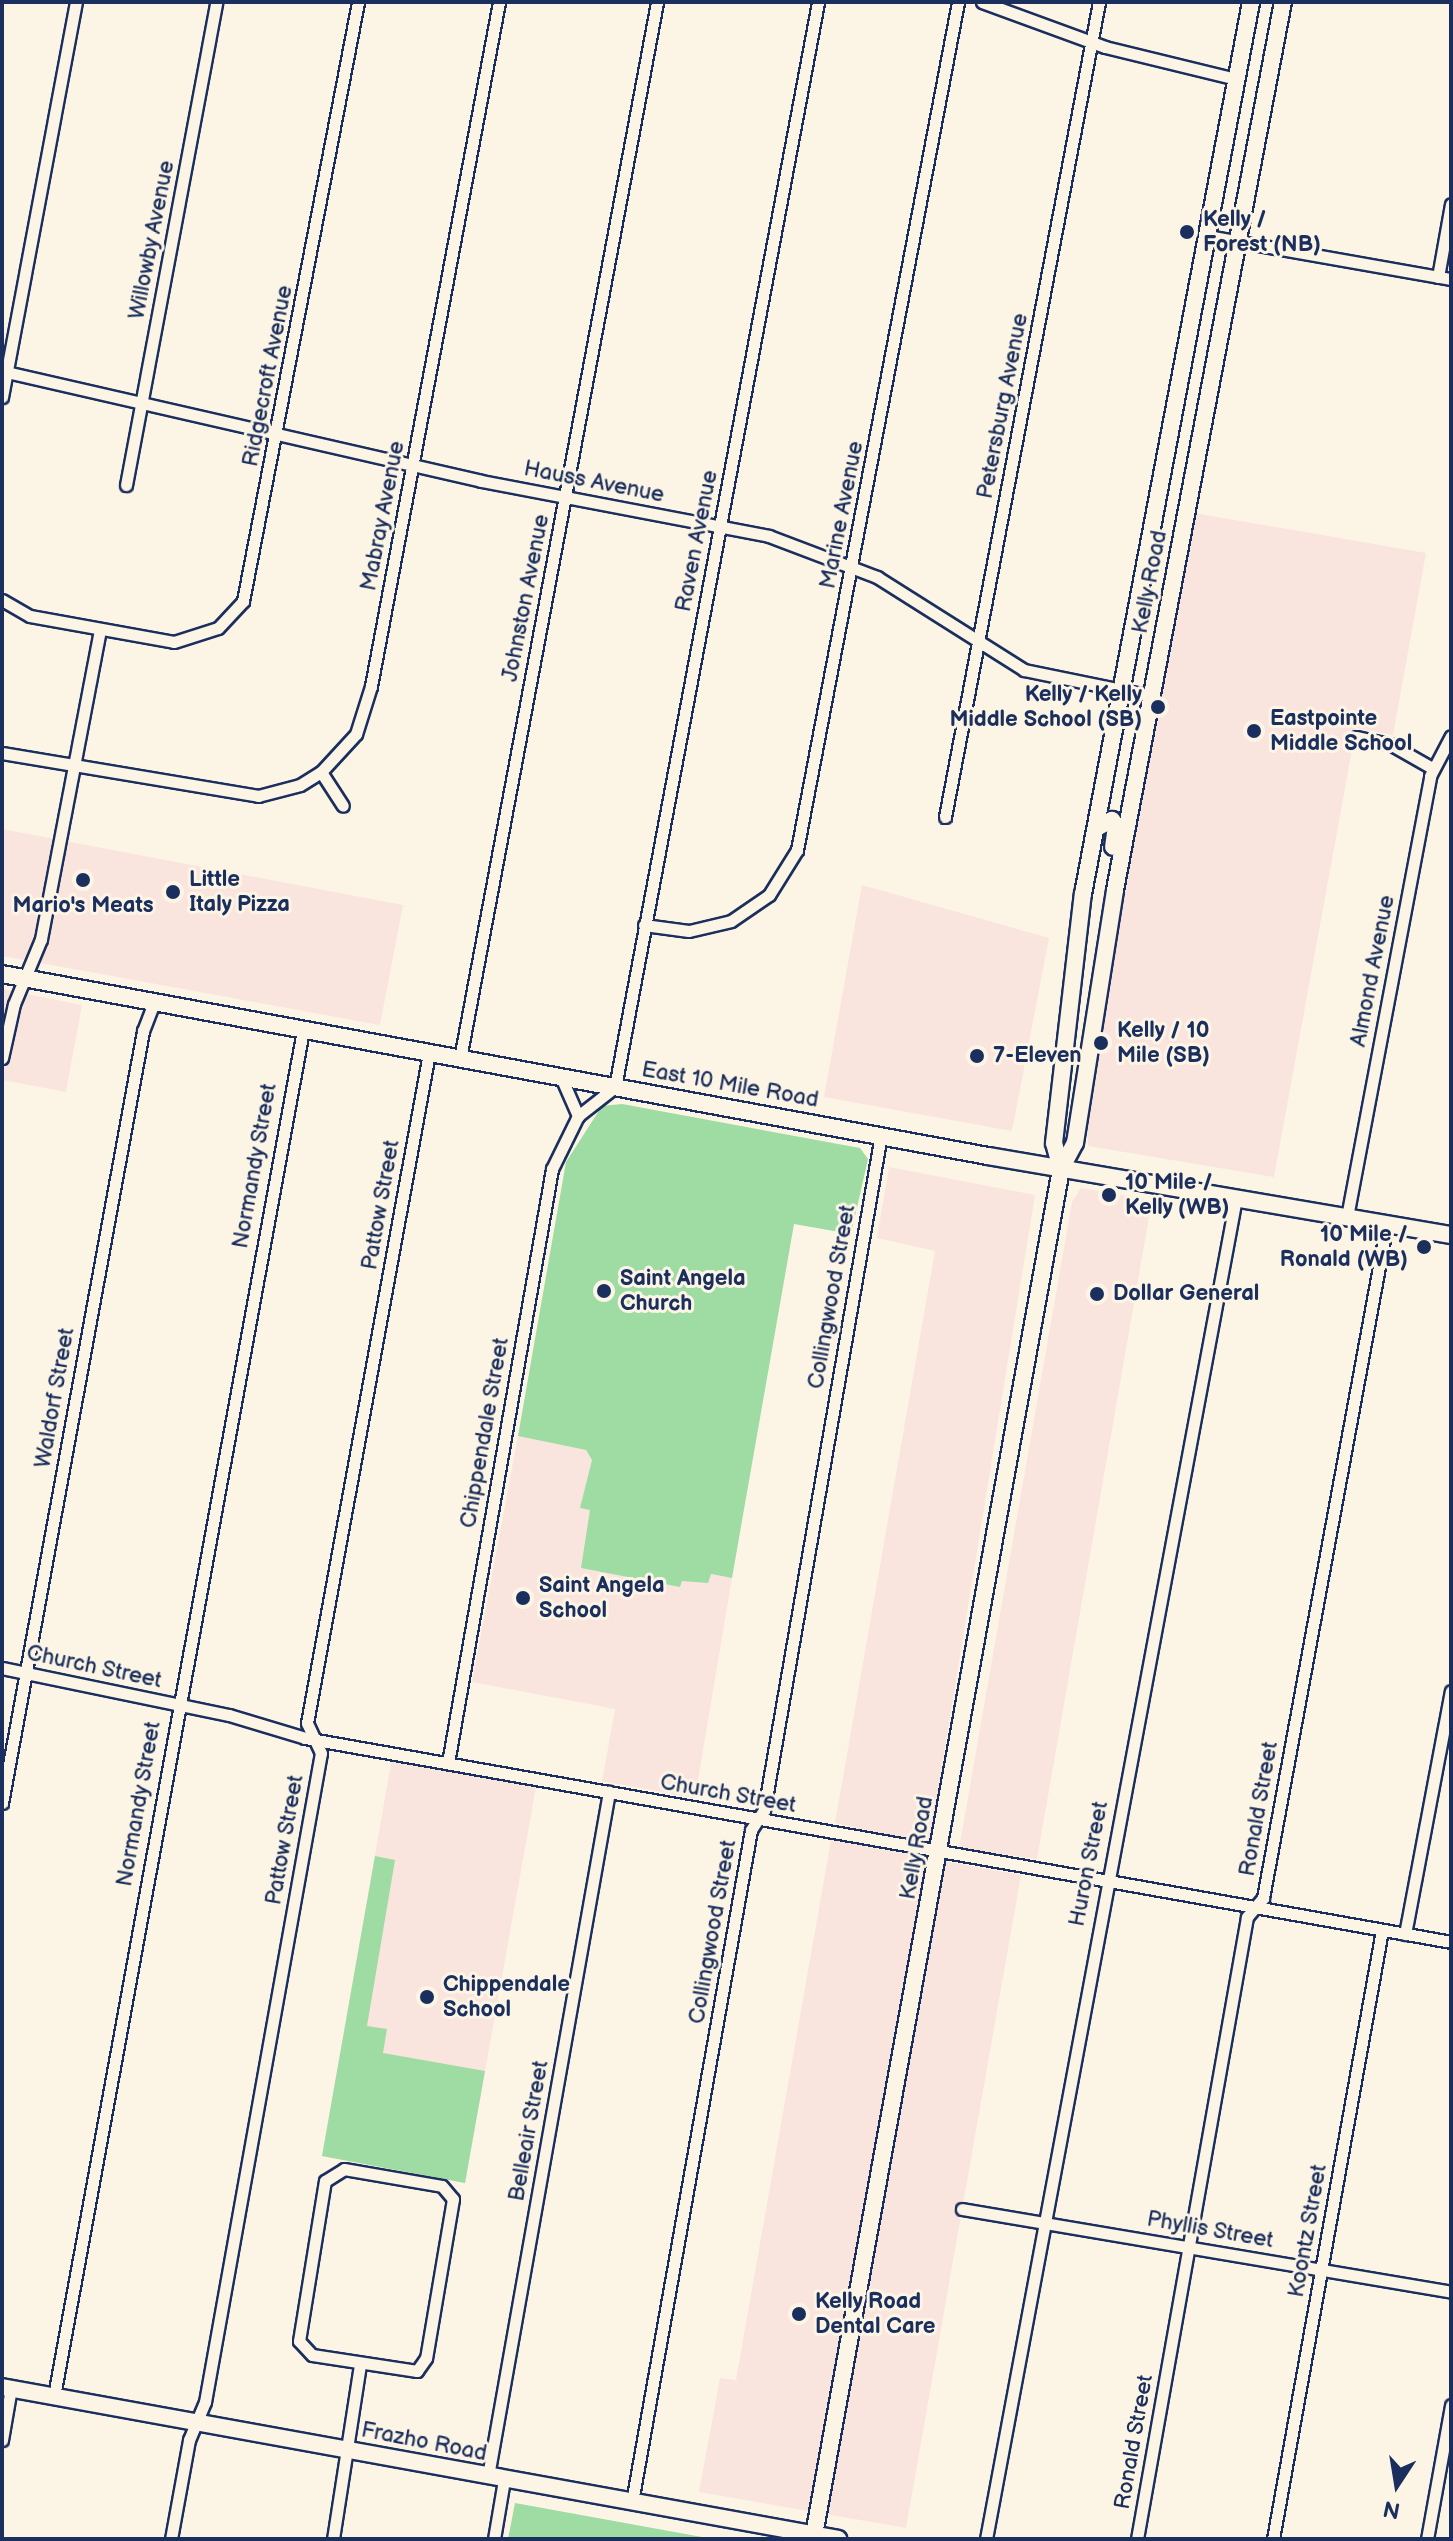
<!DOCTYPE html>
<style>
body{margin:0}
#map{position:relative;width:1453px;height:2541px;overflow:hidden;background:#fcf5e5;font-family:"Balsamiq Sans",sans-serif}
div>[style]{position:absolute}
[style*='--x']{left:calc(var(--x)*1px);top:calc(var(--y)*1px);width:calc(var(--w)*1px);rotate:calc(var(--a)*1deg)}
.built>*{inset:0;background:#fae4de}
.green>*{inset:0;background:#9edca4}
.roads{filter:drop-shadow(2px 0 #1b2f5e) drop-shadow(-2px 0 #1b2f5e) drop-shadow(0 2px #1b2f5e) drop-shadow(0 -2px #1b2f5e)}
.street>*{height:11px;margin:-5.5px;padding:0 5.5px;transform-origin:5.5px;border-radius:5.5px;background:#fcf5e5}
.secondary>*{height:16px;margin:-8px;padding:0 8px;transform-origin:8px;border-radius:8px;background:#fcf5e5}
.dots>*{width:22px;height:22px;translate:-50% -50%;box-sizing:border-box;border:4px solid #fcf5e5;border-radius:50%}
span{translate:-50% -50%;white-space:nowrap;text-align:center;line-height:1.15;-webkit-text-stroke:6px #fcf5e5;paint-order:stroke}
.poi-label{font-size:22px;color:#1b2f5e;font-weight:700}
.left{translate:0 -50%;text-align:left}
.right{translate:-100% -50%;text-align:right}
.street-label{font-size:22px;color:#1b2f5e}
.frame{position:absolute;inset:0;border:4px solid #1b2f5e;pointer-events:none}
.north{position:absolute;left:1357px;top:2445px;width:80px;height:80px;-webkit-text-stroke:6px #fcf5e5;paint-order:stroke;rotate:192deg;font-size:22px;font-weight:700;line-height:32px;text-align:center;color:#1b2f5e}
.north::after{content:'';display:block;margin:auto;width:28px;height:36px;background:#1b2f5e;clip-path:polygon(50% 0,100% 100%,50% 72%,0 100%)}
</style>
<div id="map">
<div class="built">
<i style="clip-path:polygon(1194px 513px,1426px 553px,1393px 735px,1356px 728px,1274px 1177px,1088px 1146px,1087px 1122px,1119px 915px)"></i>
<i style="clip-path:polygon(2px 829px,403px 905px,380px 1025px,2px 956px)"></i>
<i style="clip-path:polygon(862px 885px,1049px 938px,1012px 1131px,824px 1097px)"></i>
<i style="clip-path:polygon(2px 989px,82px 1005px,66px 1092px,2px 1080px)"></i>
<i style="clip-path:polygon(889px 1167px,1035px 1195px,930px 1840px,924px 1843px,835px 1823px,935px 1251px,877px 1238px)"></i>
<i style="clip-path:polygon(1081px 1188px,1152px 1200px,1037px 1859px,959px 1849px,1072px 1202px)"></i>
<i style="clip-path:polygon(518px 1436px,586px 1450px,592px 1460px,581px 1508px,590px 1509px,680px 1587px,682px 1581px,710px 1574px,732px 1578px,695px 1798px,602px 1781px,615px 1709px,472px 1682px)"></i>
<i style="clip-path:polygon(392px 1758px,536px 1787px,465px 2183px,322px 2156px)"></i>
<i style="clip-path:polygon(831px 1840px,1021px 1875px,906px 2528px,699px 2492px,720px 2378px,736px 2380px)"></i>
</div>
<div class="green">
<i style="clip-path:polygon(622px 1104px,860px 1148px,868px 1159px,851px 1234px,794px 1224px,732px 1578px,711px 1574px,708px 1583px,682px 1581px,680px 1587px,581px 1568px,590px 1510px,580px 1508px,592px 1460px,586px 1450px,518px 1436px,566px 1162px,602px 1106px)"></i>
<i style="clip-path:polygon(375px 1856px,395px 1860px,367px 2026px,387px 2029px,383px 2053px,485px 2071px,465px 2183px,322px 2156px)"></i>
<i style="clip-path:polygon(515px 2503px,713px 2539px,508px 2539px)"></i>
</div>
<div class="roads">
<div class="street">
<i style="--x:982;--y:2;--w:131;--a:20.1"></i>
<i style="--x:1105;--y:47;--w:135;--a:13.7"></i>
<i style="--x:1207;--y:236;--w:248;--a:10"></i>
<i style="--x:1438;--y:277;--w:74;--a:-79.9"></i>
<i style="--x:2;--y:371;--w:491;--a:12.9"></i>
<i style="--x:481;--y:481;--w:293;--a:10.8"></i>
<i style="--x:769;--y:536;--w:116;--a:20.8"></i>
<i style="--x:877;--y:577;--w:174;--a:32.3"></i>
<i style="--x:1024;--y:670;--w:130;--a:11.6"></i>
<i style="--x:2;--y:397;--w:402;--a:-79.4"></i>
<i style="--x:126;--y:485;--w:491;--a:-79.4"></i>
<i style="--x:2;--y:600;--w:32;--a:30"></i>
<i style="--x:30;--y:616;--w:146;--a:10.2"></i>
<i style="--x:174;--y:642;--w:46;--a:-17.7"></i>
<i style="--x:218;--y:628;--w:37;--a:-47"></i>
<i style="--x:243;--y:601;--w:610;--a:-79.13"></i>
<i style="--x:1356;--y:737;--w:35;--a:12"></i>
<i style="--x:1390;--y:744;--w:48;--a:29.7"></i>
<i style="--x:2;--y:753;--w:260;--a:9.5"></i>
<i style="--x:258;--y:796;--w:43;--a:-14.7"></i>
<i style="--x:300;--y:785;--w:25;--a:-32"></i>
<i style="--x:321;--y:772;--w:52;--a:-47.4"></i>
<i style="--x:356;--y:734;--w:50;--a:-72.6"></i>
<i style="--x:371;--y:686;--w:696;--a:-79.4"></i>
<i style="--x:321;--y:772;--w:40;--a:57.1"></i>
<i style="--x:945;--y:817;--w:829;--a:-79.3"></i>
<i style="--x:644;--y:925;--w:45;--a:7.6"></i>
<i style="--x:689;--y:931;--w:43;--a:-13.4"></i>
<i style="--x:731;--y:921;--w:46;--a:-34.4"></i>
<i style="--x:769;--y:895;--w:53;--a:-58.1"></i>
<i style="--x:797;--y:850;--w:863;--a:-79.25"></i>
<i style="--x:2;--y:1058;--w:55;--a:-77.5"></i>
<i style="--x:14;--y:1004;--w:70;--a:-67.4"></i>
<i style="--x:41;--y:939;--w:315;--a:-79.2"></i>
<i style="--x:460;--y:1059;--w:1075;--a:-79.44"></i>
<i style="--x:561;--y:1077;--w:43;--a:66.4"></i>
<i style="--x:578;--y:1116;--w:47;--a:-38.1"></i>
<i style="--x:615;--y:1087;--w:1104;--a:-79.4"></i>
<i style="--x:1347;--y:1217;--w:449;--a:-79.3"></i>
<i style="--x:1430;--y:776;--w:45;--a:-62.3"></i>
<i style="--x:2;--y:1668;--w:232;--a:11.7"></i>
<i style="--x:229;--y:1715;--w:79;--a:16.8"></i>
<i style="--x:305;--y:1738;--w:1164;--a:10.09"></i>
<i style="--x:448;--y:1763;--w:603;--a:-80.07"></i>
<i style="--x:552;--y:1169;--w:59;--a:-63.9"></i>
<i style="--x:2;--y:1803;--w:785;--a:-79.65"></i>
<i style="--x:143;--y:1031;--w:31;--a:-69"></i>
<i style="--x:1405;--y:1934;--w:247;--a:-79.3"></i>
<i style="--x:344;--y:2169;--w:99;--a:9.8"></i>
<i style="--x:442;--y:2186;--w:17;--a:50"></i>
<i style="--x:453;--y:2199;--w:161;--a:99.6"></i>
<i style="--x:426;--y:2358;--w:16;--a:125"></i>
<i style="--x:417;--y:2371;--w:106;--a:-171.3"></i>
<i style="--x:312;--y:2355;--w:19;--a:-133"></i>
<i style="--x:299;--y:2341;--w:162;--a:-80.8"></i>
<i style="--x:325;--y:2181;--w:22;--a:-32"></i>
<i style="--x:962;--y:2209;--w:496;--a:9.6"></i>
<i style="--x:54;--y:2396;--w:1389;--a:-79.67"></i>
<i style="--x:2;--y:2440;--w:53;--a:-80.2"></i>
<i style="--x:488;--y:2476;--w:695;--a:-79.97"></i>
<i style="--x:632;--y:2502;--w:682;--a:-79.96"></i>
<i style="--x:751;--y:1830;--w:24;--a:-57"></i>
<i style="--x:764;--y:1810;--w:685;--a:-80.17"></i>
<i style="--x:171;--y:2539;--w:101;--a:-79.7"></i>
<i style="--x:189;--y:2440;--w:41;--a:-67.2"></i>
<i style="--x:205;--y:2402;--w:659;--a:-79.87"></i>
<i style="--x:321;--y:1753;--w:33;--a:-115"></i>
<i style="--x:307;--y:1723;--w:681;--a:-79.68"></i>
<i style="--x:333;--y:2539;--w:177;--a:-81.2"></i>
<i style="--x:494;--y:2539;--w:60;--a:-80.4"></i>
<i style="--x:986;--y:2539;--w:1364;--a:-79.44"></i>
<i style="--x:1137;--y:2539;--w:632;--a:-79.97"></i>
<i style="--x:1247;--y:1917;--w:25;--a:-50"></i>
<i style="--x:1263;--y:1898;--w:686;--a:-79.59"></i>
<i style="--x:1273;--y:2539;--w:619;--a:-79.85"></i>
<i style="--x:1427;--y:2539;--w:136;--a:-79.8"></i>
</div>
<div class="secondary">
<i style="--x:1096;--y:828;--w:18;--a:-27"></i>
<i style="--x:1112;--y:820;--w:7;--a:56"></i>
<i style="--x:1116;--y:826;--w:21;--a:98"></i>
<i style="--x:2;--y:974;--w:1003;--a:10.46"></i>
<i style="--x:988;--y:1156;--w:470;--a:9.7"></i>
<i style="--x:1061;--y:1169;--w:27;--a:-105"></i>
<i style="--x:1054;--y:1143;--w:251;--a:-83.4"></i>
<i style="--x:1083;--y:894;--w:908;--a:-79.33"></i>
<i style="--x:2;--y:2387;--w:850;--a:10.3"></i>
<i style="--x:814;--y:2535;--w:1388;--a:-79.75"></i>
<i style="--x:1061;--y:1169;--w:30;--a:-62"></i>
<i style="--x:1075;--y:1143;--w:256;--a:-81"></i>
<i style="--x:1115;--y:890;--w:904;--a:-79.29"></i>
</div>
</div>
<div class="dots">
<i style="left:1187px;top:232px;background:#1b2f5e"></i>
<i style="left:1158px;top:707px;background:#1b2f5e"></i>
<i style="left:1254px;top:731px;background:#1b2f5e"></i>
<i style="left:83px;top:880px;background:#1b2f5e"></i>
<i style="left:173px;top:892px;background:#1b2f5e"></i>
<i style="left:1101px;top:1043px;background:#1b2f5e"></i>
<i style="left:977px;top:1056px;background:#1b2f5e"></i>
<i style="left:1109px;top:1195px;background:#1b2f5e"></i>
<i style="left:1424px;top:1247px;background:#1b2f5e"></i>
<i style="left:604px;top:1291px;background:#1b2f5e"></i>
<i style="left:1097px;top:1294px;background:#1b2f5e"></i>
<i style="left:523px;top:1598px;background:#1b2f5e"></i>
<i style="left:427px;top:1997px;background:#1b2f5e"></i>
<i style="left:799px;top:2314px;background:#1b2f5e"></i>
</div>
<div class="poi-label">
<span class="left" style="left:1203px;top:232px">Kelly /<br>Forest (NB)</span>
<span class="right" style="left:1142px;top:707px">Kelly / Kelly<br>Middle School (SB)</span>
<span class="left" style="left:1270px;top:731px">Eastpointe<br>Middle School</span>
<span class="left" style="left:189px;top:892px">Little<br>Italy Pizza</span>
<span style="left:83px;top:906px">Mario's Meats</span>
<span class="left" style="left:1117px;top:1043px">Kelly / 10<br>Mile (SB)</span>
<span class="left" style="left:993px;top:1056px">7-Eleven</span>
<span class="left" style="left:1125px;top:1195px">10 Mile /<br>Kelly (WB)</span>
<span class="right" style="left:1408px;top:1247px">10 Mile /<br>Ronald (WB)</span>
<span class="left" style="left:620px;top:1291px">Saint Angela<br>Church</span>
<span class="left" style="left:1113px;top:1294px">Dollar General</span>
<span class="left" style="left:539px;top:1598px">Saint Angela<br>School</span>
<span class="left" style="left:443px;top:1997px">Chippendale<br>School</span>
<span class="left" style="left:815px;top:2314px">Kelly Road<br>Dental Care</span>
</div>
<div class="street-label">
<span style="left:152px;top:240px;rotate:-79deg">Willowby Avenue</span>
<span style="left:268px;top:376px;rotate:-79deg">Ridgecroft Avenue</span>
<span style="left:1003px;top:406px;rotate:-79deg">Petersburg Avenue</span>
<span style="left:594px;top:482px;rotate:11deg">Hauss Avenue</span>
<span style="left:842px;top:515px;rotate:-79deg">Marine Avenue</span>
<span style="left:383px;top:516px;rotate:-79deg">Mabray Avenue</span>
<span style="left:697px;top:541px;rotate:-79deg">Raven Avenue</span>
<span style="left:1150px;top:582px;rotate:-79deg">Kelly Road</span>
<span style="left:526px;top:598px;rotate:-79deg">Johnston Avenue</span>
<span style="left:1373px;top:971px;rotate:-79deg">Almond Avenue</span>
<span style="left:730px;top:1085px;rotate:10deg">East 10 Mile Road</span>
<span style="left:255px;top:1166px;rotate:-80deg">Normandy Street</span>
<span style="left:381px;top:1205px;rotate:-80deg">Pattow Street</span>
<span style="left:832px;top:1297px;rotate:-80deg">Collingwood Street</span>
<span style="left:55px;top:1398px;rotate:-80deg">Waldorf Street</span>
<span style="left:485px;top:1433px;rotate:-80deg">Chippendale Street</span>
<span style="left:94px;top:1667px;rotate:12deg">Church Street</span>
<span style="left:728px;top:1794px;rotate:10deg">Church Street</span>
<span style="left:139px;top:1804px;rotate:-80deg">Normandy Street</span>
<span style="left:1259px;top:1809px;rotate:-80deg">Ronald Street</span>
<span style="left:285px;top:1840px;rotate:-80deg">Pattow Street</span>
<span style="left:917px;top:1848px;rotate:-80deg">Kelly Road</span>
<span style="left:1089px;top:1864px;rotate:-79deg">Huron Street</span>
<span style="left:713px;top:1932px;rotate:-80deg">Collingwood Street</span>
<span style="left:529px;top:2131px;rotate:-80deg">Belleair Street</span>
<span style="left:1210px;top:2230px;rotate:10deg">Phyllis Street</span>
<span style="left:1308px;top:2231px;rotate:-80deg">Koontz Street</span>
<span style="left:424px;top:2442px;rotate:11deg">Frazho Road</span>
<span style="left:1134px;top:2442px;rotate:-80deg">Ronald Street</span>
</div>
<div class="frame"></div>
<div class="north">N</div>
</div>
